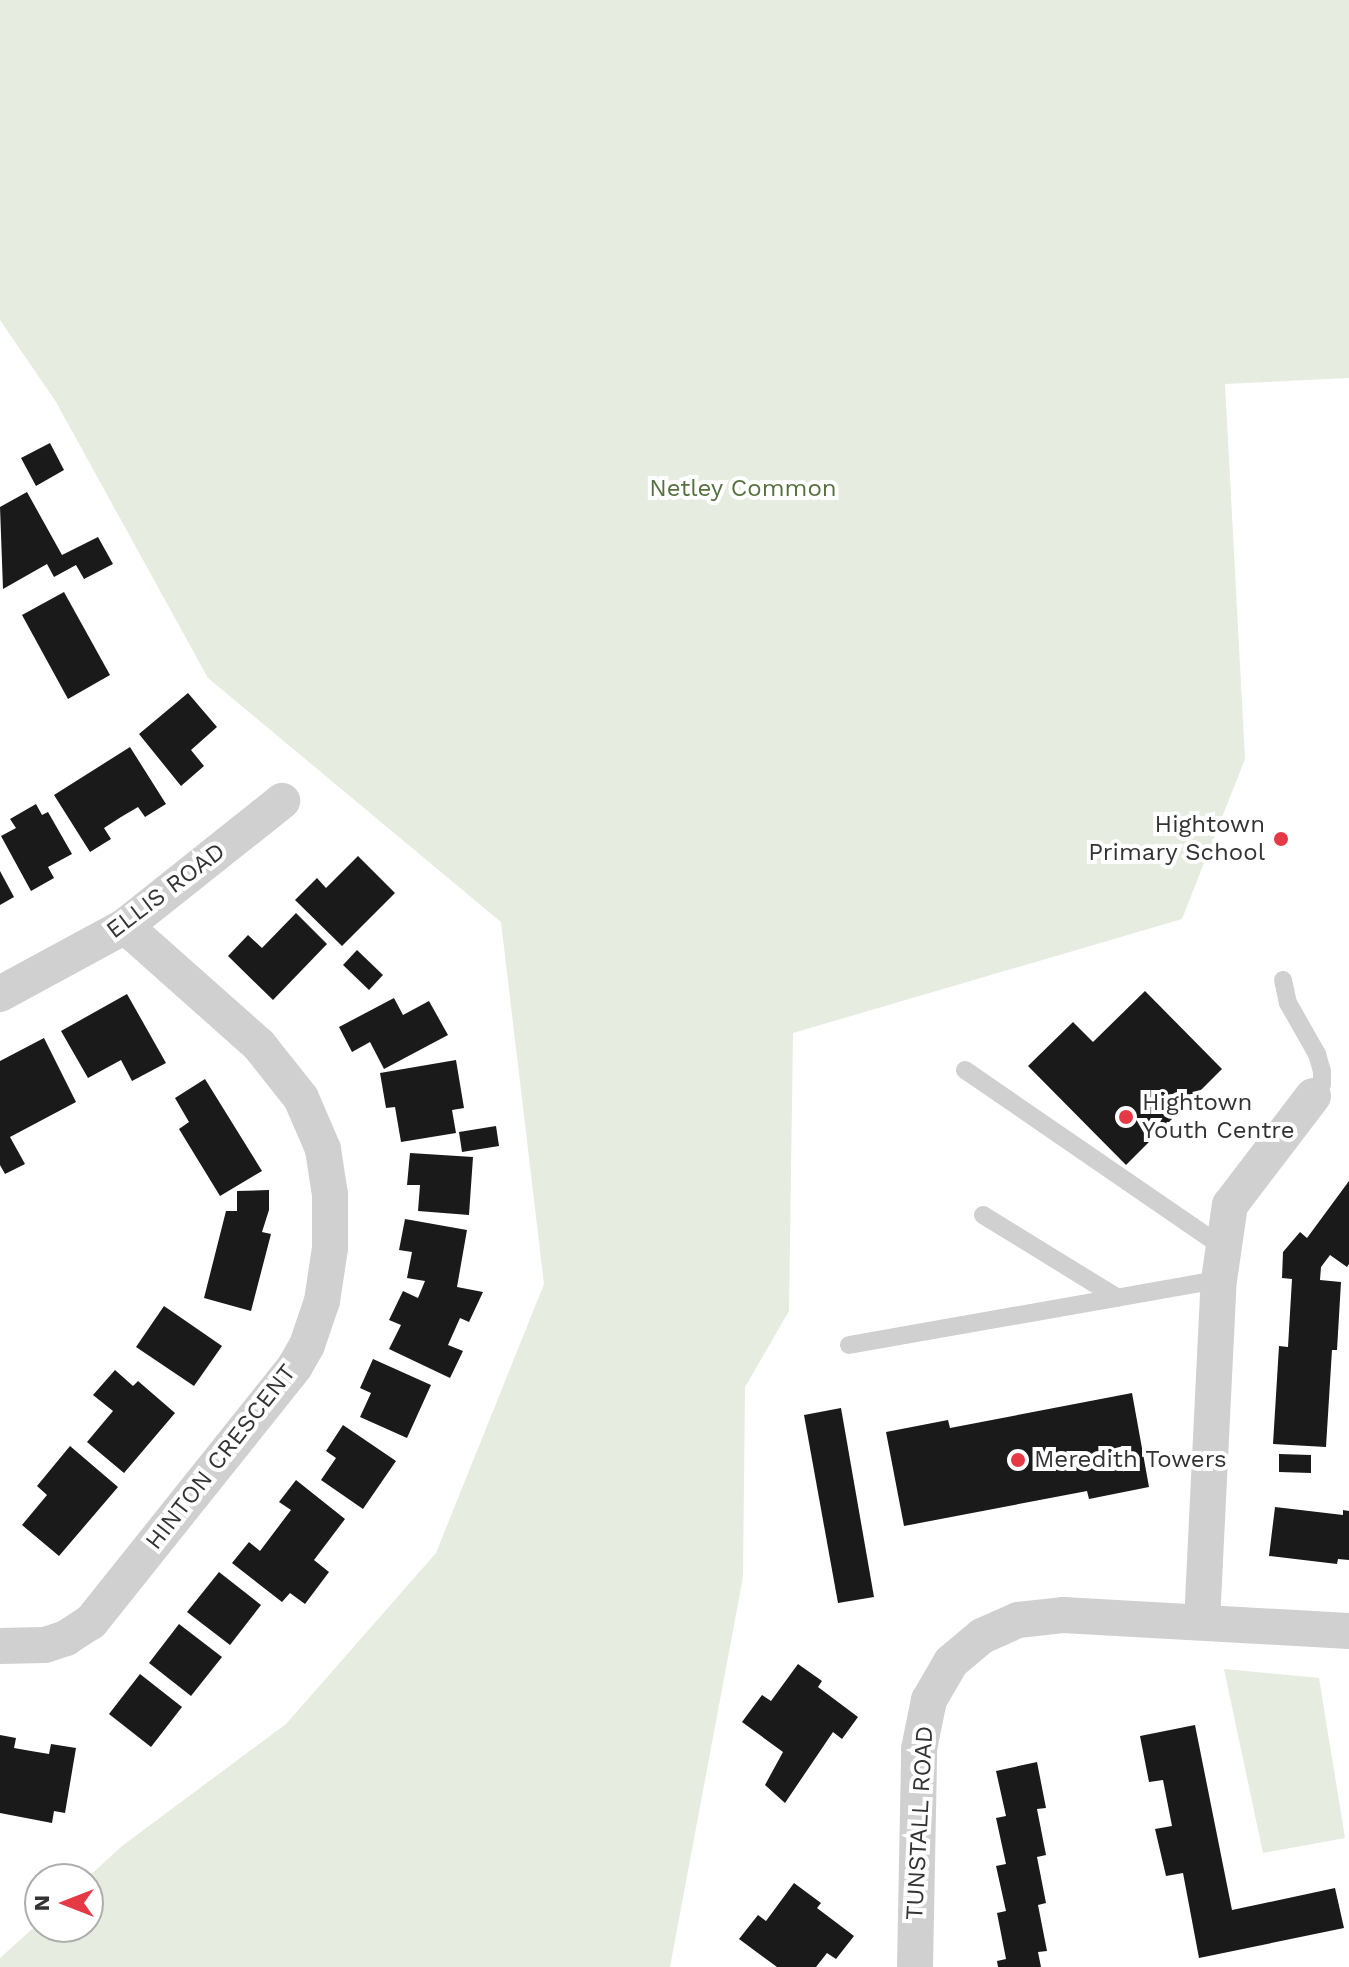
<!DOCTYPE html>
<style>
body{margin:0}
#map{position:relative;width:1349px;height:1967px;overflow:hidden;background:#fff;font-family:"Work Sans",sans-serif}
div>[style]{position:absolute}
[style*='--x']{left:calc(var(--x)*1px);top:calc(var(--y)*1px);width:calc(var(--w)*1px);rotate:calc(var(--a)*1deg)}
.green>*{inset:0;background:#e6ecdf}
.building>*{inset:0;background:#1a1a1a}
.service>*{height:18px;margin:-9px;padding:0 9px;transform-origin:9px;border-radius:9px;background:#d0d0d0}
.minor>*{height:36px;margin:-18px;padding:0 18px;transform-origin:18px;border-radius:18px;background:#d0d0d0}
.dots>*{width:22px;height:22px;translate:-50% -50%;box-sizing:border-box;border:4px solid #fff;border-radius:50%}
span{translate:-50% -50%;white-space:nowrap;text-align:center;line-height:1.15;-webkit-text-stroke:8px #fff;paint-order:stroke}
.park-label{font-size:24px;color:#56703f}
.poi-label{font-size:24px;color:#333}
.right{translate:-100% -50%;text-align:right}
.left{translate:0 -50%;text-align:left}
.street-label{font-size:24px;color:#333}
.north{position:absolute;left:24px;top:1863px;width:80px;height:80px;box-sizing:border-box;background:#fff;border:2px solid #adadad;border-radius:50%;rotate:270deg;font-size:22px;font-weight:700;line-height:32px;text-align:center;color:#333}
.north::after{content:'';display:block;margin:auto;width:28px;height:36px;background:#e63946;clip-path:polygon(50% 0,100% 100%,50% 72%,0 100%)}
</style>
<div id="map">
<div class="green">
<i style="clip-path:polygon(0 0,1349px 0,1349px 378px,1225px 384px,1245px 759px,1182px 919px,793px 1033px,789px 1311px,745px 1387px,743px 1577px,670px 1967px,0 1967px,0 1958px,40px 1922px,40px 1927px,88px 1927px,86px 1879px,122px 1846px,286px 1724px,436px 1553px,544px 1284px,501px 922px,208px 678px,56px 402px,0 320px)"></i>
<i style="clip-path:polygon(1224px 1669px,1319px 1678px,1345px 1838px,1263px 1853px)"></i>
</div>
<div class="building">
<i style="clip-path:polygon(50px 443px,64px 470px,36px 486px,21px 458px)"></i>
<i style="clip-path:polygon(27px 492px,62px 555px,98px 537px,113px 564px,84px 579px,76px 565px,54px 577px,47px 564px,3px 589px,0 507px)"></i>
<i style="clip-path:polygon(64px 592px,110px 675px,68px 699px,22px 615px)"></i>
<i style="clip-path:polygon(188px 693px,217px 727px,191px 750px,204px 766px,181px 786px,139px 734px)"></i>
<i style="clip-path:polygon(130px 747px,166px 804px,145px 817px,138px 807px,121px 817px,104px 828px,111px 839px,90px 852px,54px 795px)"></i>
<i style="clip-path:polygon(36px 804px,42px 815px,48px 812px,72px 854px,48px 867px,54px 878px,31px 891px,1px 836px,16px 828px,10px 819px)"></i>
<i style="clip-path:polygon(358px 856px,395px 893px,342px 946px,295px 900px,317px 878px,326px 888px)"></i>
<i style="clip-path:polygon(0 871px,14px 897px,0 905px)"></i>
<i style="clip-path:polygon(296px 913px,327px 944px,273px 1000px,228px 956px,248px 935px,262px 948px)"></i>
<i style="clip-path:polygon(357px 950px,383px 975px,369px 990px,343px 965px)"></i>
<i style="clip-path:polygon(1145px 991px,1222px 1069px,1126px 1165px,1028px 1066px,1073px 1022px,1093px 1042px)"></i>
<i style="clip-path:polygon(127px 994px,166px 1063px,132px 1081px,121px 1060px,88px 1078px,61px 1031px)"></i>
<i style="clip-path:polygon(394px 998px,403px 1015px,429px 1001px,448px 1035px,384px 1069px,370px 1042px,352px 1052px,339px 1027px)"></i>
<i style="clip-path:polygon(44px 1038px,76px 1102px,10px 1137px,25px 1164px,5px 1174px,0 1165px,0 1061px)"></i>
<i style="clip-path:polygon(456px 1060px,464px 1108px,452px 1110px,456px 1133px,401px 1142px,395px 1107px,386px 1108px,380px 1073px)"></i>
<i style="clip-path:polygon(205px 1079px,262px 1171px,220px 1196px,179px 1129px,189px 1122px,175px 1098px)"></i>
<i style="clip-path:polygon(496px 1126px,499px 1146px,462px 1152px,459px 1132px)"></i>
<i style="clip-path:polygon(410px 1153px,473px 1157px,469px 1215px,418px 1211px,420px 1185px,407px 1185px)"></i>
<i style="clip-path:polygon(1349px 1181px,1349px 1264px,1347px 1267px,1330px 1255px,1321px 1267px,1320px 1280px,1341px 1282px,1337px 1350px,1332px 1350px,1326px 1447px,1273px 1444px,1279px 1346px,1288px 1347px,1292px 1279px,1282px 1278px,1283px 1252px,1300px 1232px,1307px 1238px)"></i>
<i style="clip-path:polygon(269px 1190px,269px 1210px,262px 1232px,271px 1234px,251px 1311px,204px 1298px,226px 1211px,237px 1211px,237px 1191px)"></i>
<i style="clip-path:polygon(405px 1219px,467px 1230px,457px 1287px,483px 1292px,469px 1322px,460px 1318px,448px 1345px,463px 1351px,450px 1378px,389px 1349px,401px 1325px,389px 1320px,403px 1291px,418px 1298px,425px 1281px,407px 1278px,412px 1252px,399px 1250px)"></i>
<i style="clip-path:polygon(164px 1306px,222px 1346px,194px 1386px,136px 1347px)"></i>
<i style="clip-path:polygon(373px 1359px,431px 1385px,407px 1438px,360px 1417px,371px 1393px,360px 1388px)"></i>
<i style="clip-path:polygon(115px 1370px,133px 1386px,138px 1381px,175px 1413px,124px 1473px,87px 1442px,113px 1411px,93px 1395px)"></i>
<i style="clip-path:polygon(1132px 1393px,1149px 1487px,1089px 1499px,1087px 1491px,904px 1526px,886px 1432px,948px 1420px,950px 1428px)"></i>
<i style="clip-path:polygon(841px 1408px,874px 1597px,838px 1603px,804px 1415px)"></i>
<i style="clip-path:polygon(343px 1425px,396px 1461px,363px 1509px,321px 1480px,336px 1458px,326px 1451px)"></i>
<i style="clip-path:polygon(70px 1446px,118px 1487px,59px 1556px,22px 1525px,47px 1495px,37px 1486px)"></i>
<i style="clip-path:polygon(1279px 1454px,1311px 1455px,1311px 1473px,1279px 1472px)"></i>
<i style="clip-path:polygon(296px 1480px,345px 1519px,314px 1560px,329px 1572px,305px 1604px,290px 1593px,282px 1602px,232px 1563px,249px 1542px,260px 1551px,291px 1510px,279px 1502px)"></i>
<i style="clip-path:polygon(1275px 1507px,1343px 1515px,1343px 1510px,1349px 1511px,1349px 1560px,1338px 1559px,1337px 1564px,1269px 1556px)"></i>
<i style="clip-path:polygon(219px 1572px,261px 1605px,230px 1645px,187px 1612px)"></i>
<i style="clip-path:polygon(179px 1624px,222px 1657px,191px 1696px,149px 1663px)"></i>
<i style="clip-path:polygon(798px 1664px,822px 1681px,818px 1687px,858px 1717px,842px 1739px,833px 1732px,785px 1803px,765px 1785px,783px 1752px,742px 1722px,762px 1695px,771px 1701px)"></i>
<i style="clip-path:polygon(140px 1674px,182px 1707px,151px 1747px,109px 1714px)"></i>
<i style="clip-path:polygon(1195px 1725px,1232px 1910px,1335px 1888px,1344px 1928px,1199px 1958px,1183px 1873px,1166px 1876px,1155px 1829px,1172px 1826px,1163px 1780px,1149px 1782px,1140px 1736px)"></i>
<i style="clip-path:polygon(0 1735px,16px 1738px,14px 1748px,31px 1751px,49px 1754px,51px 1744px,76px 1748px,65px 1813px,54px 1811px,52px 1823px,0 1813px)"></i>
<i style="clip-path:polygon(1037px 1762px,1046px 1808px,1037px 1809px,1046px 1855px,1037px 1857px,1046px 1903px,1038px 1905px,1047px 1951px,1038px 1952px,1041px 1967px,998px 1967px,997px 1961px,1006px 1959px,997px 1913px,1006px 1911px,996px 1866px,1006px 1864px,996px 1818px,1006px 1816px,996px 1771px)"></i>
<i style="clip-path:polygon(794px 1883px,821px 1903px,817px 1908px,854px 1936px,836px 1959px,827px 1953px,816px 1967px,777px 1967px,739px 1939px,758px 1915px,766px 1921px)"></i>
</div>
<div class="service">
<i style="--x:1283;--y:980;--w:24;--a:78"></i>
<i style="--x:1288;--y:1003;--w:59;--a:60.4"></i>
<i style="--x:1317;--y:1054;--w:19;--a:74"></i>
<i style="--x:1322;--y:1072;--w:12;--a:90"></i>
<i style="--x:1322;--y:1084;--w:15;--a:127"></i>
<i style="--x:965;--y:1070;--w:313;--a:34.5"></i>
<i style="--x:983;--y:1215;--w:158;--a:31.6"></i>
<i style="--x:849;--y:1345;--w:376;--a:-10"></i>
</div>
<div class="minor">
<i style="--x:0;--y:994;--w:142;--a:-28.5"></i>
<i style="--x:125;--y:926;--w:201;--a:-38.5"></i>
<i style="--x:1202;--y:1622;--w:342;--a:-87.2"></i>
<i style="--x:1219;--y:1280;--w:76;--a:-81.7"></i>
<i style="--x:1230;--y:1205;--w:137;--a:-52.7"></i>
<i style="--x:0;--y:1646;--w:45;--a:-1.3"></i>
<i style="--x:45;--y:1645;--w:22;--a:-18"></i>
<i style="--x:66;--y:1638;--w:30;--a:-33"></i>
<i style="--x:91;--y:1622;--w:327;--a:-51.4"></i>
<i style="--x:295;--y:1366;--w:24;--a:-60"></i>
<i style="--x:307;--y:1345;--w:46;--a:-71.2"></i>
<i style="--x:322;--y:1301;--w:54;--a:-81.4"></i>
<i style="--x:330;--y:1248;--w:53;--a:-90"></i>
<i style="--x:330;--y:1195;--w:47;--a:-98.7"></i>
<i style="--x:323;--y:1149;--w:56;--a:-113.3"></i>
<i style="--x:301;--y:1098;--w:68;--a:-128.4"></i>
<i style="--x:259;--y:1045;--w:179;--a:-138.4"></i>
<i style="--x:915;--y:1967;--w:218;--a:-88.9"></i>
<i style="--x:919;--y:1749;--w:50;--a:-78.5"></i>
<i style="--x:929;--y:1700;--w:44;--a:-59.9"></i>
<i style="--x:951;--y:1662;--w:40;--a:-40"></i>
<i style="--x:982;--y:1636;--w:39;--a:-24"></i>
<i style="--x:1018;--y:1620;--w:45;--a:-6.3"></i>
<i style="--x:1063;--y:1615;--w:286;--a:3.2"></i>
</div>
<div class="dots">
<i style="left:1281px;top:839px;background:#e63946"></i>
<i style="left:1126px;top:1117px;background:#e63946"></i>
<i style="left:1018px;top:1460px;background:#e63946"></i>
</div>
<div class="park-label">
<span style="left:743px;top:489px">Netley Common</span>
</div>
<div class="poi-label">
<span class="right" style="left:1265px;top:839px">Hightown<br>Primary School</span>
<span class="left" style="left:1142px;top:1117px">Hightown<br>Youth Centre</span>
<span class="left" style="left:1034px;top:1460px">Meredith Towers</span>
</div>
<div class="street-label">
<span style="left:166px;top:891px;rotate:-37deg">ELLIS ROAD</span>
<span style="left:221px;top:1457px;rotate:-52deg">HINTON CRESCENT</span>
<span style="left:920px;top:1823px;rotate:-87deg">TUNSTALL ROAD</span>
</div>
<div class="north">N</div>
</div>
